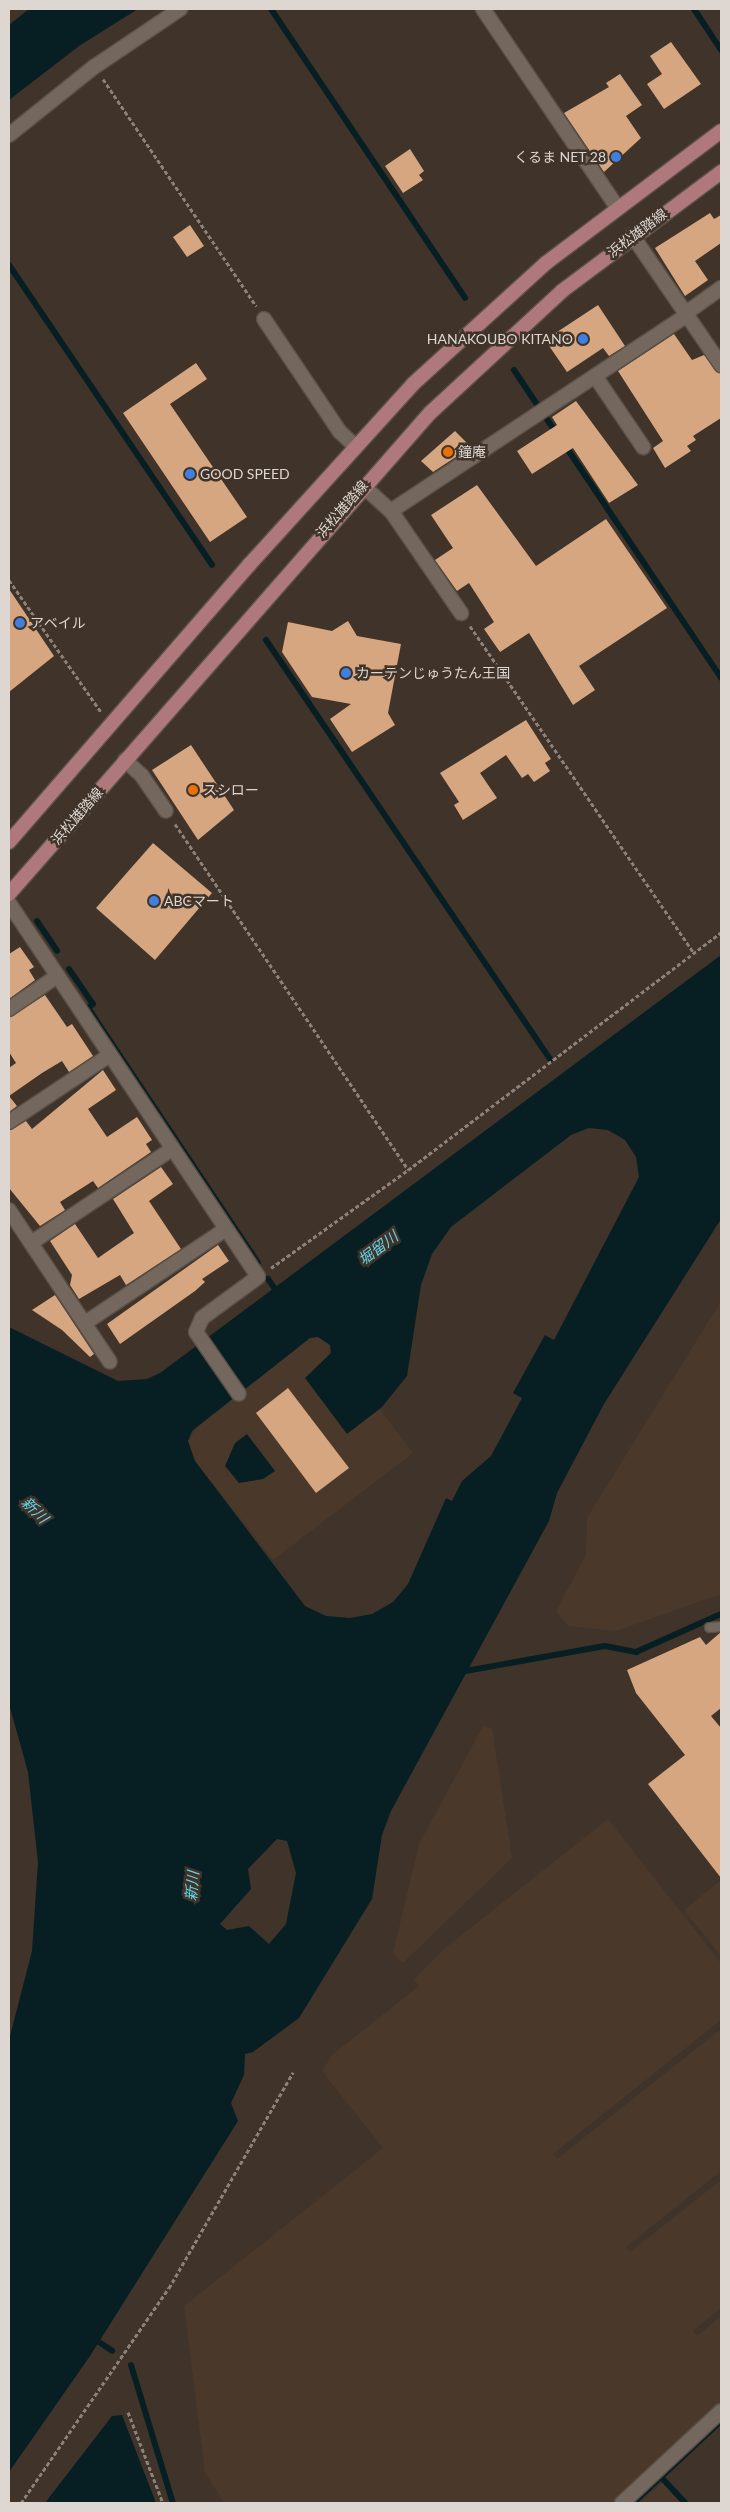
<!DOCTYPE html>
<meta charset="utf-8">
<style>
body{margin:0}
#map{position:relative;width:730px;height:2512px;overflow:hidden;background:#3f332a;font-family:Lato,"Noto Sans JP",sans-serif}
div>[style]{position:absolute}
[style*='--x']{left:calc(var(--x)*1px);top:calc(var(--y)*1px);width:calc(var(--w)*1px);rotate:calc(var(--a)*1deg)}
.built>*{inset:0;background:#4a392b}
.water>*{inset:0;background:#071f23}
.stream>*{height:6px;margin:-3px;padding:0 3px;transform-origin:3px;border-radius:3px;background:#071f23}
.building>*{inset:0;background:#d6a680}
.path>*{height:3px;margin-top:-1.5px;transform-origin:0;background:repeating-linear-gradient(90deg,#8c827b 0 4px,transparent 0 6.5px)}
.roads{filter:drop-shadow(1px 0 #595047) drop-shadow(-1px 0 #595047) drop-shadow(0 1px #595047) drop-shadow(0 -1px #595047)}
.service>*{height:9px;margin:-4.5px;padding:0 4.5px;transform-origin:4.5px;border-radius:4.5px;background:#74675d}
.minor>*{height:14px;margin:-7px;padding:0 7px;transform-origin:7px;border-radius:7px;background:#74675d}
.primary>*{height:14px;margin:-7px;padding:0 7px;transform-origin:7px;border-radius:7px;background:#af787b}
.dots>*{width:14px;height:14px;translate:-50% -50%;box-sizing:border-box;border:2px solid #3f332a;border-radius:50%}
span{translate:-50% -50%;white-space:nowrap;text-align:center;line-height:1.15;-webkit-text-stroke:5px #3f332a;paint-order:stroke}
.poi-label{font-size:14px;color:#ded7d1}
.right{translate:-100% -50%;text-align:right}
.left{translate:0 -50%;text-align:left}
.street-label{font-size:14px;color:#ded7d1}
.water-label{font-size:15px;color:#64d6ea;font-style:italic}
.frame{position:absolute;inset:0;border:10px solid #ded7d1;pointer-events:none}
</style>
<div id="map">
<div class="built">
<i style="clip-path:polygon(721px 1301px,721px 1594px,616px 1631px,568px 1626px,556px 1611px,586px 1555px,587px 1518px)"></i>
<i style="clip-path:polygon(318px 1337px,330px 1345px,328px 1360px,347px 1433px,380px 1409px,413px 1453px,273px 1560px,195px 1461px,188px 1441px,199px 1423px,310px 1338px)"></i>
<i style="clip-path:polygon(483px 1726px,492px 1728px,512px 1858px,403px 1963px,393px 1953px,419px 1844px)"></i>
<i style="clip-path:polygon(608px 1819px,721px 1963px,721px 2020px,553px 2154px,557px 2159px,721px 2029px,721px 2171px,626px 2247px,630px 2252px,721px 2180px,721px 2308px,693px 2331px,697px 2336px,721px 2316px,721px 2402px,612px 2503px,224px 2503px,205px 2472px,184px 2306px,383px 2148px,322px 2071px,332px 2055px,419px 1986px,414px 1979px,444px 1949px)"></i>
<i style="clip-path:polygon(721px 1880px,721px 1956px,684px 1910px)"></i>
<i style="clip-path:polygon(663px 2482px,683px 2503px,640px 2503px)"></i>
</div>
<div class="water">
<i style="clip-path:polygon(29px 9px,138px 9px,79px 46px,9px 100px,9px 25px)"></i>
<i style="clip-path:polygon(evenodd,721px 955px,721px 1219px,604px 1404px,557px 1493px,549px 1521px,391px 1811px,382px 1835px,372px 1899px,299px 2018px,253px 2052px,245px 2054px,244px 2075px,231px 2103px,238px 2121px,90px 2356px,9px 2472px,9px 2040px,32px 1951px,38px 1862px,28px 1772px,9px 1704px,9px 1327px,118px 1381px,147px 1379px,160px 1373px,721px 955px,589px 1128px,608px 1130px,625px 1140px,636px 1157px,639px 1177px,554px 1340px,545px 1335px,513px 1393px,522px 1398px,491px 1456px,462px 1481px,452px 1501px,446px 1498px,408px 1584px,393px 1602px,372px 1614px,350px 1618px,326px 1616px,305px 1606px,195px 1461px,188px 1441px,192px 1431px,310px 1338px,318px 1337px,330px 1345px,331px 1353px,305px 1378px,347px 1434px,382px 1407px,407px 1376px,421px 1285px,432px 1254px,451px 1227px,571px 1135px,589px 1128px,721px 955px,277px 1839px,287px 1841px,296px 1873px,286px 1924px,269px 1944px,249px 1926px,227px 1930px,220px 1924px,251px 1889px,248px 1869px,277px 1839px)"></i>
<i style="clip-path:polygon(247px 1434px,275px 1471px,263px 1479px,239px 1483px,225px 1466px,235px 1443px)"></i>
<i style="clip-path:polygon(122px 2415px,156px 2503px,45px 2503px,112px 2416px)"></i>
</div>
<div class="stream">
<i style="--x:271;--y:9;--w:348;--a:56.1"></i>
<i style="--x:694;--y:9;--w:49;--a:56.6"></i>
<i style="--x:9;--y:265;--w:362;--a:55.9"></i>
<i style="--x:514;--y:370;--w:43;--a:56.3"></i>
<i style="--x:546;--y:418;--w:19;--a:55"></i>
<i style="--x:564;--y:444;--w:282;--a:56.1"></i>
<i style="--x:266;--y:640;--w:506;--a:55.87"></i>
<i style="--x:37;--y:921;--w:36;--a:56"></i>
<i style="--x:69;--y:969;--w:42;--a:55.6"></i>
<i style="--x:93;--y:1004;--w:6;--a:141"></i>
<i style="--x:88;--y:1008;--w:306;--a:56.3"></i>
<i style="--x:268;--y:1279;--w:16;--a:55"></i>
<i style="--x:460;--y:1672;--w:147;--a:-10.2"></i>
<i style="--x:605;--y:1646;--w:32;--a:11"></i>
<i style="--x:636;--y:1652;--w:93;--a:-24.1"></i>
<i style="--x:93;--y:2338;--w:23;--a:34"></i>
<i style="--x:131;--y:2365;--w:144;--a:73.1"></i>
<i style="--x:661;--y:2477;--w:35;--a:47"></i>
<i style="--x:633;--y:2503;--w:120;--a:-43"></i>
</div>
<div class="building">
<i style="clip-path:polygon(671px 42px,701px 84px,664px 109px,647px 84px,662px 74px,650px 56px)"></i>
<i style="clip-path:polygon(620px 74px,642px 105px,626px 116px,641px 138px,604px 172px,564px 113px,609px 87px,606px 83px)"></i>
<i style="clip-path:polygon(410px 149px,424px 171px,419px 175px,423px 180px,403px 193px,385px 166px)"></i>
<i style="clip-path:polygon(710px 213px,714px 219px,721px 215px,721px 243px,695px 261px,708px 280px,685px 296px,655px 248px)"></i>
<i style="clip-path:polygon(190px 225px,204px 246px,187px 257px,173px 237px)"></i>
<i style="clip-path:polygon(598px 305px,625px 346px,609px 356px,603px 348px,567px 372px,545px 340px)"></i>
<i style="clip-path:polygon(674px 334px,692px 360px,704px 355px,721px 374px,721px 418px,693px 436px,696px 440px,687px 446px,691px 451px,665px 468px,653px 448px,663px 441px,618px 371px)"></i>
<i style="clip-path:polygon(196px 363px,207px 379px,170px 404px,247px 517px,210px 542px,123px 413px)"></i>
<i style="clip-path:polygon(576px 401px,638px 485px,609px 503px,573px 448px,532px 474px,517px 451px,557px 425px,552px 417px)"></i>
<i style="clip-path:polygon(455px 431px,471px 447px,433px 472px,421px 461px)"></i>
<i style="clip-path:polygon(477px 485px,536px 566px,606px 519px,667px 608px,579px 666px,595px 690px,573px 705px,529px 633px,500px 652px,484px 629px,494px 622px,469px 583px,457px 591px,435px 560px,453px 548px,431px 515px)"></i>
<i style="clip-path:polygon(9px 589px,54px 656px,9px 692px)"></i>
<i style="clip-path:polygon(348px 621px,357px 636px,401px 644px,388px 713px,395px 725px,352px 752px,330px 719px,351px 704px,312px 697px,282px 652px,288px 622px,332px 631px)"></i>
<i style="clip-path:polygon(526px 720px,551px 759px,545px 763px,550px 771px,534px 782px,528px 774px,522px 778px,506px 755px,480px 773px,497px 798px,463px 820px,454px 805px,459px 802px,440px 773px)"></i>
<i style="clip-path:polygon(191px 745px,234px 810px,198px 840px,152px 770px)"></i>
<i style="clip-path:polygon(153px 843px,212px 893px,155px 960px,96px 908px)"></i>
<i style="clip-path:polygon(20px 947px,34px 967px,29px 970px,35px 980px,9px 999px,9px 954px)"></i>
<i style="clip-path:polygon(45px 995px,67px 1027px,72px 1024px,93px 1056px,69px 1072px,62px 1061px,42px 1073px,9px 1096px,17px 1106px,9px 1112px,9px 1068px,16px 1063px,9px 1052px,9px 1018px)"></i>
<i style="clip-path:polygon(103px 1070px,116px 1090px,88px 1109px,107px 1137px,137px 1117px,152px 1140px,146px 1144px,151px 1152px,98px 1188px,93px 1181px,60px 1202px,65px 1210px,40px 1226px,9px 1188px,9px 1131px,26px 1121px,32px 1129px)"></i>
<i style="clip-path:polygon(161px 1167px,173px 1184px,149px 1201px,181px 1249px,126px 1285px,120px 1275px,79px 1299px,70px 1285px,72px 1275px,50px 1241px,75px 1224px,98px 1258px,134px 1233px,113px 1199px)"></i>
<i style="clip-path:polygon(218px 1245px,229px 1261px,202px 1279px,205px 1282px,195px 1291px,120px 1344px,107px 1324px)"></i>
<i style="clip-path:polygon(55px 1295px,94px 1354px,90px 1357px,62px 1330px,32px 1310px)"></i>
<i style="clip-path:polygon(288px 1388px,349px 1468px,316px 1493px,256px 1413px)"></i>
<i style="clip-path:polygon(721px 1632px,721px 1708px,711px 1716px,721px 1728px,721px 1878px,648px 1784px,685px 1755px,636px 1693px,627px 1670px,700px 1637px,706px 1645px)"></i>
</div>
<div class="path">
<i style="--x:103;--y:79;--w:274;--a:56"></i>
<i style="--x:9;--y:580;--w:161;--a:55.1"></i>
<i style="--x:470;--y:626;--w:396;--a:55.6"></i>
<i style="--x:175;--y:824;--w:417;--a:56"></i>
<i style="--x:271;--y:1268;--w:168;--a:-35.6"></i>
<i style="--x:408;--y:1170;--w:393;--a:-37.2"></i>
<i style="--x:128;--y:2412;--w:97;--a:69"></i>
<i style="--x:21;--y:2503;--w:261;--a:-55.5"></i>
<i style="--x:169;--y:2288;--w:249;--a:-60.1"></i>
</div>
<div class="roads">
<div class="service">
<i style="--x:709;--y:1627;--w:12;--a:-5"></i>
</div>
<div class="minor">
<i style="--x:483;--y:9;--w:239;--a:55.9"></i>
<i style="--x:9;--y:135;--w:109;--a:-38.7"></i>
<i style="--x:94;--y:67;--w:104;--a:-34"></i>
<i style="--x:632;--y:235;--w:158;--a:55.6"></i>
<i style="--x:686;--y:313;--w:43;--a:-35.5"></i>
<i style="--x:264;--y:319;--w:136;--a:56.1"></i>
<i style="--x:340;--y:432;--w:21;--a:43"></i>
<i style="--x:595;--y:376;--w:86;--a:55.9"></i>
<i style="--x:363;--y:486;--w:38;--a:42"></i>
<i style="--x:391;--y:511;--w:124;--a:55.5"></i>
<i style="--x:391;--y:511;--w:355;--a:-33.5"></i>
<i style="--x:125;--y:760;--w:23;--a:43"></i>
<i style="--x:142;--y:776;--w:42;--a:55.6"></i>
<i style="--x:9;--y:903;--w:449;--a:56.3"></i>
<i style="--x:258;--y:1277;--w:69;--a:143.8"></i>
<i style="--x:202;--y:1318;--w:15;--a:113"></i>
<i style="--x:196;--y:1332;--w:75;--a:55.3"></i>
<i style="--x:9;--y:1009;--w:58;--a:-34.5"></i>
<i style="--x:9;--y:1122;--w:121;--a:-33.6"></i>
<i style="--x:9;--y:1210;--w:182;--a:56.4"></i>
<i style="--x:31;--y:1243;--w:169;--a:-33.7"></i>
<i style="--x:85;--y:1323;--w:169;--a:-33.7"></i>
<i style="--x:622;--y:2503;--w:135;--a:-42.9"></i>
</div>
<div class="primary">
<i style="--x:9;--y:842;--w:367;--a:-49.1"></i>
<i style="--x:249;--y:565;--w:244;--a:-47.8"></i>
<i style="--x:413;--y:384;--w:180;--a:-42.3"></i>
<i style="--x:546;--y:263;--w:219;--a:-37"></i>
<i style="--x:9;--y:894;--w:639;--a:-48.81"></i>
<i style="--x:430;--y:413;--w:180;--a:-42.7"></i>
<i style="--x:562;--y:291;--w:199;--a:-36.8"></i>
</div>
</div>
<div class="dots">
<i style="left:616px;top:157px;background:#3f7fe0"></i>
<i style="left:583px;top:339px;background:#3f7fe0"></i>
<i style="left:448px;top:452px;background:#e8710a"></i>
<i style="left:190px;top:474px;background:#3f7fe0"></i>
<i style="left:20px;top:623px;background:#3f7fe0"></i>
<i style="left:346px;top:673px;background:#3f7fe0"></i>
<i style="left:193px;top:790px;background:#e8710a"></i>
<i style="left:154px;top:901px;background:#3f7fe0"></i>
</div>
<div class="poi-label">
<span class="right" style="left:606px;top:157px">くるま NET 28</span>
<span class="right" style="left:573px;top:339px">HANAKOUBO KITANO</span>
<span class="left" style="left:458px;top:452px">鐘庵</span>
<span class="left" style="left:200px;top:474px">GOOD SPEED</span>
<span class="left" style="left:30px;top:623px">アベイル</span>
<span class="left" style="left:356px;top:673px">カーテンじゅうたん王国</span>
<span class="left" style="left:203px;top:790px">スシロー</span>
<span class="left" style="left:164px;top:901px">ABCマート</span>
</div>
<div class="street-label">
<span style="left:637px;top:233px;rotate:-37deg">浜松雄踏線</span>
<span style="left:342px;top:509px;rotate:-49deg">浜松雄踏線</span>
<span style="left:77px;top:816px;rotate:-49deg">浜松雄踏線</span>
</div>
<div class="water-label">
<span style="left:378px;top:1248px;rotate:-37deg">堀留川</span>
<span style="left:35px;top:1510px;rotate:45deg">新川</span>
<span style="left:192px;top:1886px;rotate:-85deg">新川</span>
</div>
<div class="frame"></div>
</div>
